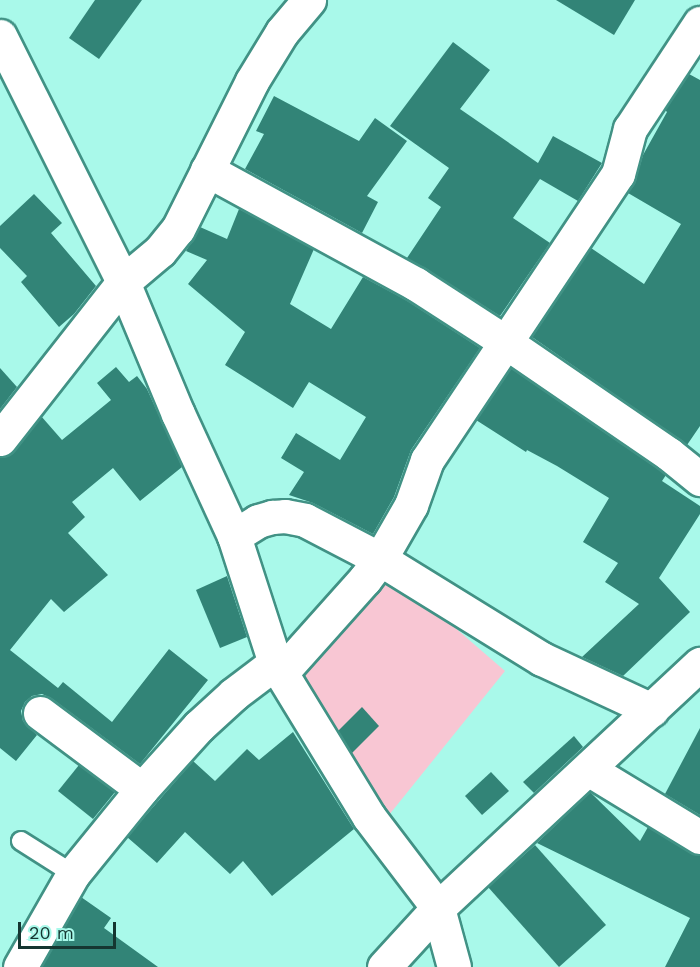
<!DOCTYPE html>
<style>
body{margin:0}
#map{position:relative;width:700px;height:967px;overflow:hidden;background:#a9f9ea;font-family:"Work Sans",sans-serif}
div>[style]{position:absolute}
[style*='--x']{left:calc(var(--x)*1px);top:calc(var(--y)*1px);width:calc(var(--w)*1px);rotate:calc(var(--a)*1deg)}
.green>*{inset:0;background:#f8c6d3}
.building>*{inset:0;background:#328477}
.roads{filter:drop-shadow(2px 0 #419285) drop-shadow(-2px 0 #419285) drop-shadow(0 2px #419285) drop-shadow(0 -2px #419285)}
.lane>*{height:18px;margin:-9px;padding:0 9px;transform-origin:9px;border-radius:9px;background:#fff}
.street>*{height:33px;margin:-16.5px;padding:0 16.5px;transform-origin:16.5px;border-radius:16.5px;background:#fff}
span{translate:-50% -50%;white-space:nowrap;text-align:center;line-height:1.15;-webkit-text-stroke:6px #a9f9ea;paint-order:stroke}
.scale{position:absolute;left:18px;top:922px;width:98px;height:27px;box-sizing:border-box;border:3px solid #153631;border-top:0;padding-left:8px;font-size:18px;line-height:21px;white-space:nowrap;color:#153631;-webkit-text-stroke:4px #a9f9ea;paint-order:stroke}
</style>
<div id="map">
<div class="green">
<i style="clip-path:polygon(386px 568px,505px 671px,389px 815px,287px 679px)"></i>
</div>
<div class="building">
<i style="clip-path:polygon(95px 0,142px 0,99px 59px,69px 38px)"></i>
<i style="clip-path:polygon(556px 0,635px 0,614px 35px)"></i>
<i style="clip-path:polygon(453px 42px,490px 70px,460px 109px,538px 163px,553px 136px,602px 163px,578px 201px,540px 179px,513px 218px,550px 243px,500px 316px,407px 258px,441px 207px,428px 198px,449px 168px,390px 126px)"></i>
<i style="clip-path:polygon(689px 74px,700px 80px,700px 426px,687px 445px,532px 337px,591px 248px,644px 284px,681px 224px,628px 193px,636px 179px,643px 155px,667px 112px,665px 110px)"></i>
<i style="clip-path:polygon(274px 96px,359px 141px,375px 118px,407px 141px,367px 196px,378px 202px,362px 233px,245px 169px,264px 134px,256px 131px)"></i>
<i style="clip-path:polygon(34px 194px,62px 223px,51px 233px,96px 286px,74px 314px,59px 327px,21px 282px,27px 276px,0 248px,0 226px)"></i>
<i style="clip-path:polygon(239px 209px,314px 249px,290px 304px,331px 329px,363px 277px,406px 300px,480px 348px,411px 450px,394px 497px,373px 534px,313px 503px,289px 495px,304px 472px,281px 458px,296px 433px,340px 460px,366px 417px,309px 382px,293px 408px,225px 365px,245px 332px,188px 284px,207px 260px,186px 251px,200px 227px,227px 239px)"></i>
<i style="clip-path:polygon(116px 367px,129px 382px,137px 376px,147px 389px,182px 467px,140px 501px,113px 468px,72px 502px,85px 517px,68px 533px,108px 575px,64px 612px,51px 599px,10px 650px,58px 688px,63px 682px,112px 722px,169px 649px,208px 680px,140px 764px,51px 698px,42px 694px,32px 696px,25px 702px,21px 711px,23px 721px,37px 735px,16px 761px,0 748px,0 457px,15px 451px,41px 416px,62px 440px,111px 400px,97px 383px)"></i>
<i style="clip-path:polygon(0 368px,17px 387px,0 409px)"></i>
<i style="clip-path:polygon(511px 368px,658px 469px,666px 475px,662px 481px,700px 506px,700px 514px,659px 578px,690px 612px,623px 676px,582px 657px,639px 604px,605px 582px,618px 563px,583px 542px,609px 498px,557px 466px,527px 450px,526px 452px,476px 420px)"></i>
<i style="clip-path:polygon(227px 576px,247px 637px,220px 648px,196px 590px)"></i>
<i style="clip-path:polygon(362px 707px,379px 726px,352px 753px,338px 731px)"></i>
<i style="clip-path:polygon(700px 728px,700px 815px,665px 794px)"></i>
<i style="clip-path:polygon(293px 732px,354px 829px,272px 896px,243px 861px,230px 874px,185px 832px,157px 863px,127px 837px,193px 761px,215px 781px,247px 749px,259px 760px)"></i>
<i style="clip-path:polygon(574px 736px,583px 747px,534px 793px,523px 782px)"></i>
<i style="clip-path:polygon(79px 765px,115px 792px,93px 819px,58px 791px)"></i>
<i style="clip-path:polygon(491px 772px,509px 791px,482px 815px,465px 796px)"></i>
<i style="clip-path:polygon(590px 792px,640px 841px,648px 827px,690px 853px,700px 856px,700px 967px,665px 967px,690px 918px,537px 843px)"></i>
<i style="clip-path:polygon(535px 845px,606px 925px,559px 967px,488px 887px)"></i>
<i style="clip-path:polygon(81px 897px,111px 918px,104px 928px,158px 967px,42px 967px)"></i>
</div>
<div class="roads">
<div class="lane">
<i style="--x:21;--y:841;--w:62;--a:32.4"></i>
</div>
<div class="street">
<i style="--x:0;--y:36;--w:275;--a:63.4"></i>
<i style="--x:123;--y:282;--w:143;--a:67.4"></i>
<i style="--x:178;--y:414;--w:134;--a:65.3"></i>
<i style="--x:234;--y:536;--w:133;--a:72.1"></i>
<i style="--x:275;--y:663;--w:180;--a:58.6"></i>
<i style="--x:369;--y:817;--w:114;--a:52.8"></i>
<i style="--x:438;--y:908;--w:61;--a:74.8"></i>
<i style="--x:207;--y:170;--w:238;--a:28.6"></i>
<i style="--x:416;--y:284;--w:105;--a:32.9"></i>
<i style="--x:504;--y:341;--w:200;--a:34.4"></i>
<i style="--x:669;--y:454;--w:40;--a:39"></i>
<i style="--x:0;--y:439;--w:199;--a:-51.9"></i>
<i style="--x:123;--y:282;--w:48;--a:-40"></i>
<i style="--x:160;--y:251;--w:28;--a:-51"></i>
<i style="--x:178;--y:229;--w:165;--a:-63.4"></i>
<i style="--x:252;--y:81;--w:57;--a:-58.5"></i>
<i style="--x:282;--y:32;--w:42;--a:-49.8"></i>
<i style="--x:234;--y:536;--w:28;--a:-32"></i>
<i style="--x:258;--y:521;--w:15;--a:-16"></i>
<i style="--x:272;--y:517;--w:13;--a:-4"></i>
<i style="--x:285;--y:516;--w:20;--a:11"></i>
<i style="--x:305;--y:520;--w:85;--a:27.5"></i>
<i style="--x:380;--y:559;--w:190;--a:31.7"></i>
<i style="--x:542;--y:659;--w:121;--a:24.9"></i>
<i style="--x:281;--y:673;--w:126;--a:-48.2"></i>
<i style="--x:365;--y:579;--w:25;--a:-53"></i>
<i style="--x:380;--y:559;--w:62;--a:-60.1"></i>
<i style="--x:411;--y:505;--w:48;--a:-70.4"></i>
<i style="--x:427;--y:460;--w:344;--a:-56.3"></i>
<i style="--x:618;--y:174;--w:47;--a:-75.1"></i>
<i style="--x:630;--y:129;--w:127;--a:-56.6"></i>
<i style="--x:40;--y:713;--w:127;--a:36.7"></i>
<i style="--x:588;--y:769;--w:131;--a:31.3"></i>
<i style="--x:20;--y:967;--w:107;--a:-60.3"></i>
<i style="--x:73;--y:874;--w:109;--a:-50.9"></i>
<i style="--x:142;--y:789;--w:85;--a:-47.9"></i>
<i style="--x:199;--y:726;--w:47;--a:-42.4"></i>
<i style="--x:234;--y:694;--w:51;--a:-37.1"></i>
<i style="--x:384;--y:967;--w:80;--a:-47.5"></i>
<i style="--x:438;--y:908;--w:358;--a:-43"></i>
</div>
</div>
<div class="scale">20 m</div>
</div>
